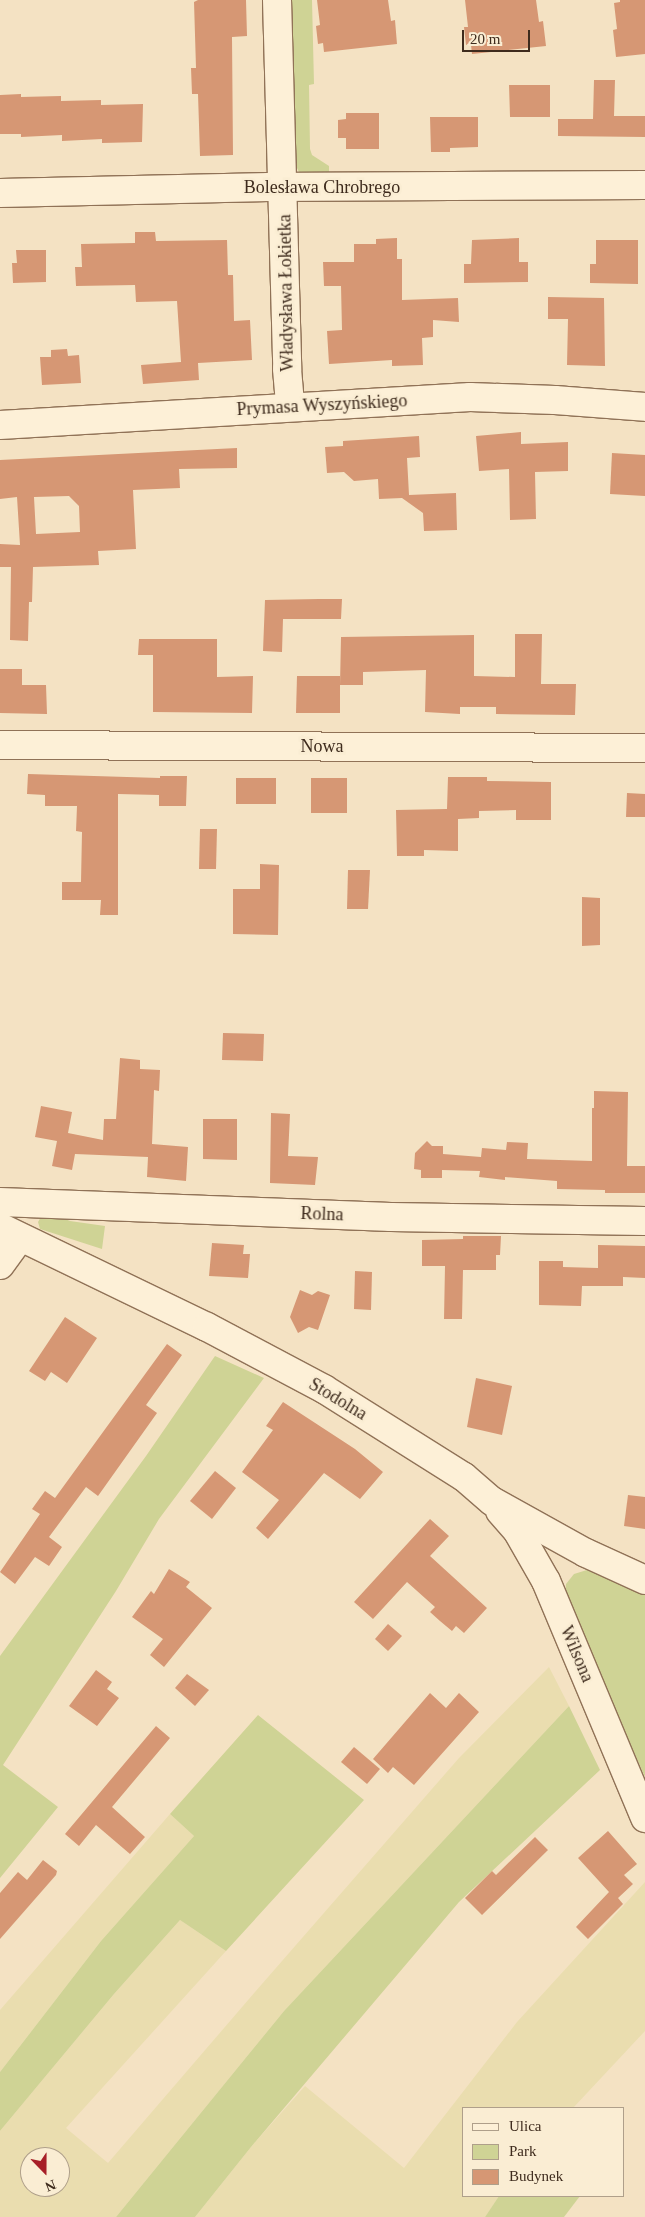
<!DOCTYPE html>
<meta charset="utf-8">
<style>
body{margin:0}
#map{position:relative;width:645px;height:2217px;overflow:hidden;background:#f4e2c3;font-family:Georgia,serif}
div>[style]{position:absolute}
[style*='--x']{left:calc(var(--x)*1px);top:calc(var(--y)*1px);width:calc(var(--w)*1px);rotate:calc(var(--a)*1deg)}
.farmland>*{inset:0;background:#eaddaf}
.green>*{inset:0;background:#cfd395}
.building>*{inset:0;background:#d69774}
.roads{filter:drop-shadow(1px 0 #907257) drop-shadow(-1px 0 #907257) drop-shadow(0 1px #907257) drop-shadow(0 -1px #907257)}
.minor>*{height:28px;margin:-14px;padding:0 14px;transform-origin:14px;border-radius:14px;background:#fdf0d7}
span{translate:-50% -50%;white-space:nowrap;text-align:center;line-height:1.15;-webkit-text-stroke:5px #faedd3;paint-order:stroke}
.street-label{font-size:18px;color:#3e2b1d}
.legend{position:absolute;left:462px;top:2107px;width:162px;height:90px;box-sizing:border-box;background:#faedd3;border:1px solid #af9f8a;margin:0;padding:6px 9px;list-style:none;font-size:15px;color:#3e2b1d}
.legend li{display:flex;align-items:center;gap:10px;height:25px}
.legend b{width:25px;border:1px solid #af9f8a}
.north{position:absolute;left:20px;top:2147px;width:50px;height:50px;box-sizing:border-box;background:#faedd3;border:1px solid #af9f8a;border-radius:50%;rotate:158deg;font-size:14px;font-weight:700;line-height:20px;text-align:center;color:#3e2b1d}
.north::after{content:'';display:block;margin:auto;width:18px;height:22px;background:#a71f27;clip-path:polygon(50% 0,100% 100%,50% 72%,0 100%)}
.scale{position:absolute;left:462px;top:30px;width:68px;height:22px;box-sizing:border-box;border:2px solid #3e2b1d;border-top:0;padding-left:6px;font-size:15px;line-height:18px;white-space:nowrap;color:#3e2b1d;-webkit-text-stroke:4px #faedd3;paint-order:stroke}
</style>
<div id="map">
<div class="farmland">
<i style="clip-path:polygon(evenodd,549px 1667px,569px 1706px,284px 2011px,116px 2217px,0 2217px,0 2131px,114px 1994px,180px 1920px,226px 1951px,66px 2128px,108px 2163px,255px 1992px,459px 1758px,549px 1667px,30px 2157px,60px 2157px,60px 2187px,30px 2187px,30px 2157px)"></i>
<i style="clip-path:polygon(170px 1814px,194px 1836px,101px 1941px,0 2072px,0 2010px)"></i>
<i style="clip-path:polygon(645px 1882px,645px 2031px,573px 2108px,464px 2108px,464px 2196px,499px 2196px,485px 2217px,195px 2217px,251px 2147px,305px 2086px,404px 2168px,517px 2022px)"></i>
</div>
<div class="green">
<i style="clip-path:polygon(288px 0,312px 0,314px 84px,309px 85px,310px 149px,312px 155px,329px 166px,329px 179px,306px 177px,299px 172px,295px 164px)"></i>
<i style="clip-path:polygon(58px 1216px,70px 1221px,105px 1226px,102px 1249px,40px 1229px,38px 1222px,41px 1217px)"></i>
<i style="clip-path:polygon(215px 1356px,264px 1378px,159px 1519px,116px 1591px,3px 1765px,58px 1807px,0 1878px,0 1656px,146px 1456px)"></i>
<i style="clip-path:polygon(587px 1570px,645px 1595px,645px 1777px,565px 1600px,566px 1584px,574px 1574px)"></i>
<i style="clip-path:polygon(569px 1706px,600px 1770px,459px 1902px,251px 2147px,195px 2217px,116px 2217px,284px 2011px)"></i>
<i style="clip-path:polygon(258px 1715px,364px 1800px,226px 1951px,180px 1920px,114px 1994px,0 2131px,0 2072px,101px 1941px,194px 1836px,170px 1814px)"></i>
<i style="clip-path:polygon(499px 2196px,580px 2196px,564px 2217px,485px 2217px)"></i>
</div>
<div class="building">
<i style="clip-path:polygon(198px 0,246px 0,247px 36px,232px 37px,233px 155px,200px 156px,198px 94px,192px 94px,191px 68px,196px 68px,194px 2px)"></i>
<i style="clip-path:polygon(317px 0,388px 0,391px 21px,395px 20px,397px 44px,324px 52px,323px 43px,318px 44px,316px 26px,320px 25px)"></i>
<i style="clip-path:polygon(465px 0,536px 0,539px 22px,543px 21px,546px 46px,472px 54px,471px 45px,466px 45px,464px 27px,468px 27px)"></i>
<i style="clip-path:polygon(620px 0,645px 0,645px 54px,616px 57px,613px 30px,617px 29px,614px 3px,620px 2px)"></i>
<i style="clip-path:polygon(594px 80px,615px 80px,614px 116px,645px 116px,645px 137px,558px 136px,558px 119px,593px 119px)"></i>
<i style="clip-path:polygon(509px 85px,550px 85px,550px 117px,510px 117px)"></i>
<i style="clip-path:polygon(21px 94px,21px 97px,61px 96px,61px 101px,101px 100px,101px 105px,143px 104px,142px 142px,102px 143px,102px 139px,62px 141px,62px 135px,21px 137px,21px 134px,0 134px,0 95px)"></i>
<i style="clip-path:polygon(346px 113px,379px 113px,379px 149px,346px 149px,346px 138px,338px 138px,338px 120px,346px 119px)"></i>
<i style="clip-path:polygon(430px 117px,478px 117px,478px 147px,450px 148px,450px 152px,431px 152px)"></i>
<i style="clip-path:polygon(135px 232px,155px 232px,156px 241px,227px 240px,228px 275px,233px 275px,234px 321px,250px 320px,252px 360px,198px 363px,199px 380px,143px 384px,141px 365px,181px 362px,177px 301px,136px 302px,135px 285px,76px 286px,75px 267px,82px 267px,81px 244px,135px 243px)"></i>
<i style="clip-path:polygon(397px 238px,397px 259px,402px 259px,402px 300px,458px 298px,459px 322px,433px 320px,433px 337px,422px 338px,423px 365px,392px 366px,392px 360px,329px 364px,327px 331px,342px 330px,341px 286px,324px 286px,323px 262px,354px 262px,354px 244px,376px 244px,376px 239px)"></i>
<i style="clip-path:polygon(519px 238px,519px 262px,528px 262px,528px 282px,464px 283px,464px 264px,471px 264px,472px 240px)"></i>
<i style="clip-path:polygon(596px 240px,638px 240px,638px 284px,590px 283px,590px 264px,596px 264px)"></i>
<i style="clip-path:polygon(16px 250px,46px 250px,46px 282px,13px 283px,12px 263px,17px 263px)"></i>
<i style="clip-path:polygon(548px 297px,604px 298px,605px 366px,567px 365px,568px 319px,548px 319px)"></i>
<i style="clip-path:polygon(67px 349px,68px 356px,79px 355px,81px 383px,42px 385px,40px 357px,51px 357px,51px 350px)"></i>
<i style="clip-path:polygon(521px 432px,521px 444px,568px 442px,568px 471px,535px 472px,536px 519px,510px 520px,509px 469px,479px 471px,476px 436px)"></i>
<i style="clip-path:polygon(419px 436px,420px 457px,407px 458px,409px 495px,456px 493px,457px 530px,424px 531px,423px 513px,402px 498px,379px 499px,378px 479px,354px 481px,344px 472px,327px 473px,325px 447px,343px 446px,343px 441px)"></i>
<i style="clip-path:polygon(evenodd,237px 448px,237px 468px,179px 469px,180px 488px,133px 490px,136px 549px,98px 551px,99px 565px,33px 567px,32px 602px,29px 602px,28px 641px,10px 640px,11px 567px,0 567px,0 544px,20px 545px,17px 497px,0 499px,0 460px,237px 448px,69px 496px,79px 506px,80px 532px,36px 534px,34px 497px,69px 496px)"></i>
<i style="clip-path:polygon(612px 453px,645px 455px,645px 496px,610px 494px)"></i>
<i style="clip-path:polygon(319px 599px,342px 599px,341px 619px,283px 619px,282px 652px,263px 651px,265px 600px)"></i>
<i style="clip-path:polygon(515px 634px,542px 634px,541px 684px,576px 684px,575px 715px,496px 714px,496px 707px,460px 707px,460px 714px,425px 712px,426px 670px,363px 672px,363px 685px,340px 685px,341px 637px,474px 635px,474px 676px,515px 677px)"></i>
<i style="clip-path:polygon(139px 639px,217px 639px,217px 677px,253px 676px,252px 713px,153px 712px,153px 655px,138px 655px)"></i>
<i style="clip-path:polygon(0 669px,22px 669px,22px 685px,46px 685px,47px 714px,0 713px)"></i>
<i style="clip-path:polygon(297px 676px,340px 676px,340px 713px,296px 713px)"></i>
<i style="clip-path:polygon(28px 774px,160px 778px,160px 776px,187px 776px,186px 806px,159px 806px,159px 795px,118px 794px,118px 915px,100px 915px,101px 900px,62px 900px,62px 882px,81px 882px,82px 832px,76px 831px,77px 806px,45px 806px,45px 795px,27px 794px)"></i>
<i style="clip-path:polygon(448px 777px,487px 777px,487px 781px,551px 782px,551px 820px,516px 820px,516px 810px,479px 811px,479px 818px,458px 819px,458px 851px,424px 850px,424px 856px,397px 856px,396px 810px,447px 809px)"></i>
<i style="clip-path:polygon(236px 778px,276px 778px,276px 804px,236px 804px)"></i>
<i style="clip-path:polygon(311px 778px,347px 778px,347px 813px,311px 813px)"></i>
<i style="clip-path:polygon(627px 793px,645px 794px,645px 817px,626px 817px)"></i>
<i style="clip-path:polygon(200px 829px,217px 829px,216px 869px,199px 869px)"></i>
<i style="clip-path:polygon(260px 864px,279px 865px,278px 935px,233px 934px,233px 889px,260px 889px)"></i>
<i style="clip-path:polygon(348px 870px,370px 870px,368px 909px,347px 909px)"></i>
<i style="clip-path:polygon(582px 897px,600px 898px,600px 945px,582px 946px)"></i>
<i style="clip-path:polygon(223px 1033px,264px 1034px,263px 1061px,222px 1060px)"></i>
<i style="clip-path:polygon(120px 1058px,140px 1060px,140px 1069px,160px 1070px,159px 1091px,154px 1090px,152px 1144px,188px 1147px,186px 1181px,147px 1177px,148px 1157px,75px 1154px,72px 1170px,52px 1166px,57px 1141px,35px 1137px,41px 1106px,72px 1112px,68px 1133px,103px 1140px,104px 1119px,116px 1119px)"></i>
<i style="clip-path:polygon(594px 1091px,628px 1092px,627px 1166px,645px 1166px,645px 1193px,605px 1193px,605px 1190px,557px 1189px,557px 1181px,505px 1177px,505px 1180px,479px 1177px,480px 1171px,442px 1170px,442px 1178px,421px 1178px,421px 1170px,414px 1169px,415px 1153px,427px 1141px,432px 1146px,443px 1146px,443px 1154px,481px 1157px,482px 1148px,506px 1150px,507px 1142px,528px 1143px,527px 1159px,592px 1161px,592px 1108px,594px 1108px)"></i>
<i style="clip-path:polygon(271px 1113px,290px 1114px,288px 1156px,318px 1157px,315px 1185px,270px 1183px)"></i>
<i style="clip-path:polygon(203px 1119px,237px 1119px,237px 1160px,203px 1159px)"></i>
<i style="clip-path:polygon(463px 1236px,501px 1236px,500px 1255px,496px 1255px,496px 1270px,463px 1270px,462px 1319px,444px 1319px,445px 1266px,422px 1266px,422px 1240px,463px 1239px)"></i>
<i style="clip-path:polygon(212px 1243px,244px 1245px,243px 1254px,250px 1254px,248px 1278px,209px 1276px)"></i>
<i style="clip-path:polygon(598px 1245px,645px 1246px,645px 1278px,623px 1277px,623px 1286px,582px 1286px,581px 1306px,539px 1305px,539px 1261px,563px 1261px,563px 1267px,598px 1268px)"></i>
<i style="clip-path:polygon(355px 1271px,372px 1272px,371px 1310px,354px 1309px)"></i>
<i style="clip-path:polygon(300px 1290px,312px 1295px,318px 1291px,330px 1295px,318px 1330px,309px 1327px,298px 1333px,290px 1317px)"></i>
<i style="clip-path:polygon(65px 1317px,97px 1338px,67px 1383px,51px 1372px,45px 1381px,29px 1371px)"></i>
<i style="clip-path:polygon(167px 1344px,182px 1355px,146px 1405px,157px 1413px,98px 1496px,86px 1487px,49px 1537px,62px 1547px,49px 1566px,35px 1557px,15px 1584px,0 1572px,40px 1514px,32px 1509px,45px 1491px,55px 1498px)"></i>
<i style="clip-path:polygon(476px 1378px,512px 1386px,502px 1435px,467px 1427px)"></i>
<i style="clip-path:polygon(283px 1402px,355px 1449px,383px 1472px,360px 1499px,324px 1473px,268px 1539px,256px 1528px,279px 1500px,242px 1472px,273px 1430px,266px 1426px)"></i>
<i style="clip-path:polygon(215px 1471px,236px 1488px,212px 1519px,190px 1501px)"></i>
<i style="clip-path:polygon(628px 1495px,645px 1497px,645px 1529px,624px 1526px)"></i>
<i style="clip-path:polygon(430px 1519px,449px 1536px,430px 1556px,487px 1608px,464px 1633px,456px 1626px,452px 1631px,440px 1621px,430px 1612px,435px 1607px,407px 1582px,373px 1619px,354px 1602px)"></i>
<i style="clip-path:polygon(169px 1569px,190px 1582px,186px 1587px,212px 1608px,164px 1667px,150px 1655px,163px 1639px,132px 1617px,151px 1591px,154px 1594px)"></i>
<i style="clip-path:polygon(388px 1624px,402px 1636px,388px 1651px,375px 1639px)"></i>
<i style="clip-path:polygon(96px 1670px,112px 1682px,107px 1689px,119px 1698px,97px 1726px,69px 1706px)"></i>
<i style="clip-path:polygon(187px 1674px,209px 1690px,195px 1706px,175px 1688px)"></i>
<i style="clip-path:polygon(430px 1693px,446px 1708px,459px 1693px,479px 1712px,414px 1785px,393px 1767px,388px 1773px,373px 1759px)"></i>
<i style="clip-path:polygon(156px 1726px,170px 1738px,112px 1807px,145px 1837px,130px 1854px,96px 1825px,79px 1846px,65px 1834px)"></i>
<i style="clip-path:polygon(354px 1747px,380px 1769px,367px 1784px,341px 1762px)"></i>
<i style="clip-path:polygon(608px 1831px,637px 1864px,624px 1875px,633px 1884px,618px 1898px,623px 1904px,588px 1939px,576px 1927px,609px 1892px,578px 1858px)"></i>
<i style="clip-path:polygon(535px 1837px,548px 1850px,482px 1915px,465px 1898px,492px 1871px,496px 1875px)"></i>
<i style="clip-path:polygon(43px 1860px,57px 1871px,56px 1875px,0 1939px,0 1893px,18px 1872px,27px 1880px)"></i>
</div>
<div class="roads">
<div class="minor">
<i style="--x:277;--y:0;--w:369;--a:88.4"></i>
<i style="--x:287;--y:369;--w:37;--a:85"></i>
<i style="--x:0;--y:193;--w:269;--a:-1.3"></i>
<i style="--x:269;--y:187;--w:376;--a:-0.3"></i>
<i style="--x:0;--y:425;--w:471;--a:-3.4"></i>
<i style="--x:470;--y:397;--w:85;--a:2"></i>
<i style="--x:555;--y:400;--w:90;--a:4.4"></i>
<i style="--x:0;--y:745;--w:645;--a:0.27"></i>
<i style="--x:0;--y:1202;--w:391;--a:2.2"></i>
<i style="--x:391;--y:1217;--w:254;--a:0.9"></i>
<i style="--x:0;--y:1227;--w:230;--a:25.8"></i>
<i style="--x:207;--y:1327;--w:132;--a:27.9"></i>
<i style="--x:324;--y:1389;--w:165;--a:32.2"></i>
<i style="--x:464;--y:1477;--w:37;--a:41"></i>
<i style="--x:492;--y:1501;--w:107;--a:29"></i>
<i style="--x:586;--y:1553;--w:65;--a:24.6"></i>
<i style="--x:0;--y:1265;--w:34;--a:-54"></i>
<i style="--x:500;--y:1511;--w:28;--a:49"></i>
<i style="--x:518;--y:1532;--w:56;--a:60.3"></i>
<i style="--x:546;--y:1581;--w:257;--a:67.3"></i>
</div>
</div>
<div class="street-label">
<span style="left:322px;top:187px">Bolesława Chrobrego</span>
<span style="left:286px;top:293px;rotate:-91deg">Władysława Łokietka</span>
<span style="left:322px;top:405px;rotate:-3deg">Prymasa Wyszyńskiego</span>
<span style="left:322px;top:746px">Nowa</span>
<span style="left:322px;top:1214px;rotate:2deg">Rolna</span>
<span style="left:338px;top:1399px;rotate:31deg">Stodolna</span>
<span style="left:577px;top:1654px;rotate:67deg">Wilsona</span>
</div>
<ul class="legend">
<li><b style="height:6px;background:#fdf0d7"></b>Ulica</li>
<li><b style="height:14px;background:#cfd395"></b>Park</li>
<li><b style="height:14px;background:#d69774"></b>Budynek</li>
</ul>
<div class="north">N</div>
<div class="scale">20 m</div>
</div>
